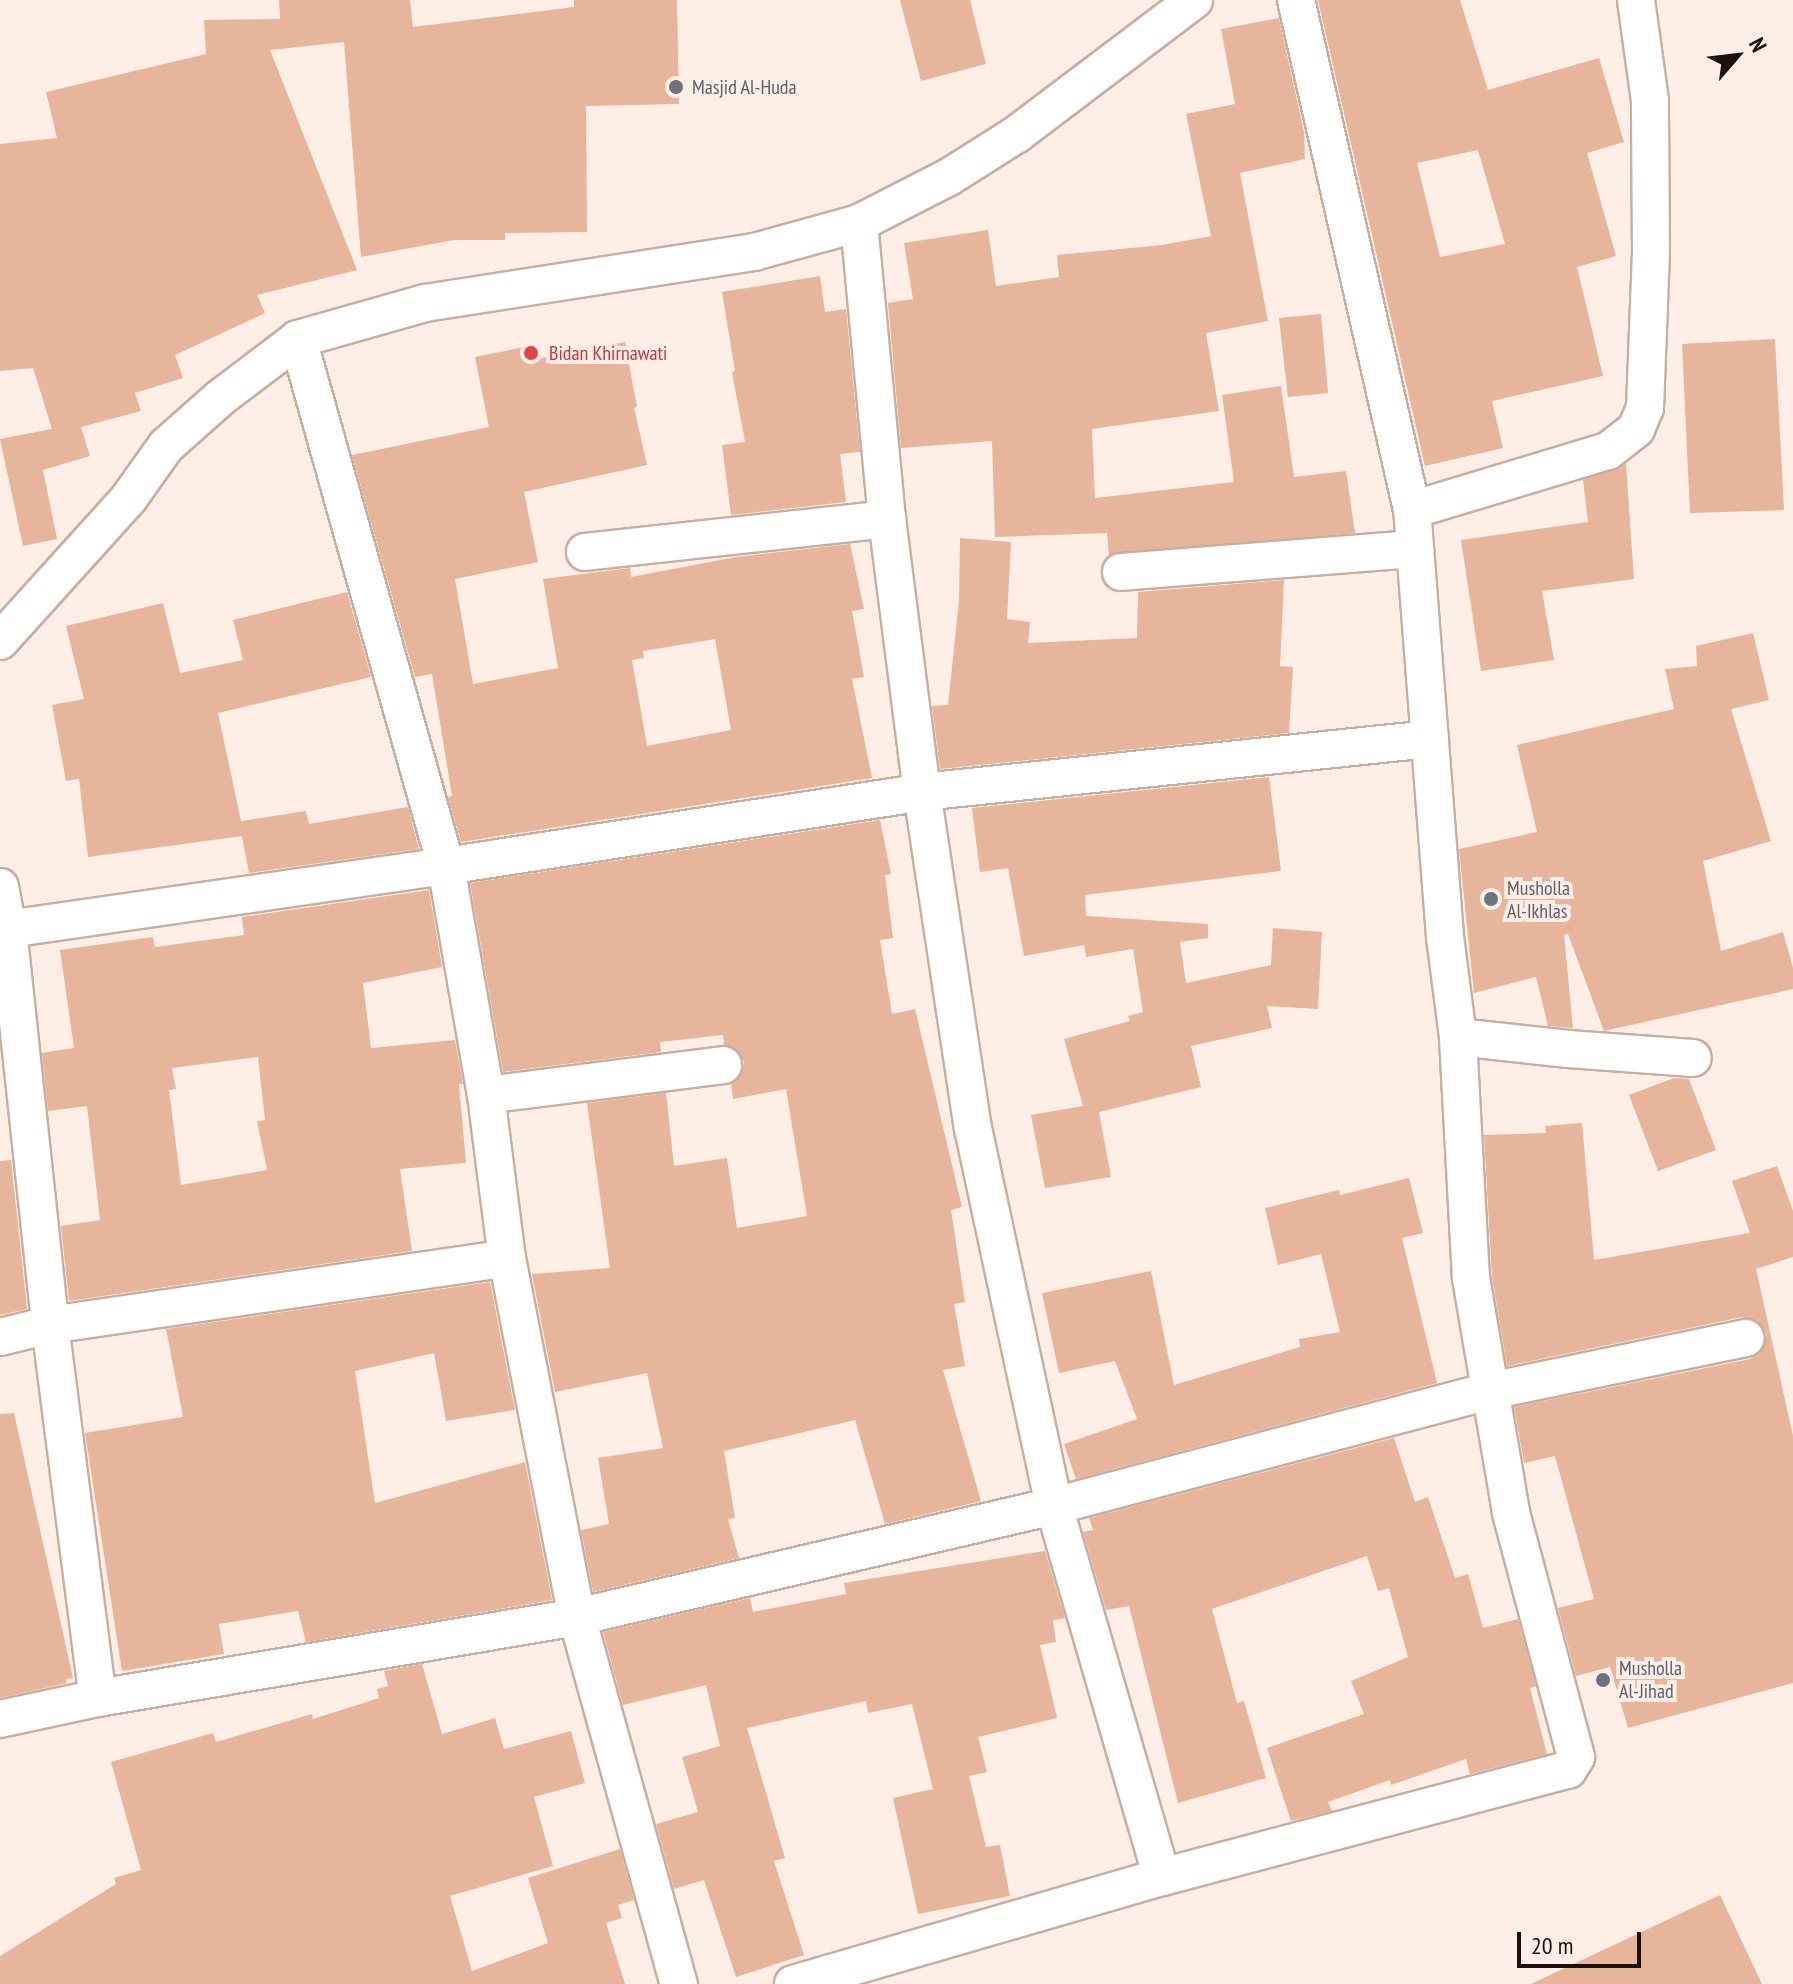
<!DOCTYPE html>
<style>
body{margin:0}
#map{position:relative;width:1793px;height:1984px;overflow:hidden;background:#ffeee5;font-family:"PT Sans Narrow",sans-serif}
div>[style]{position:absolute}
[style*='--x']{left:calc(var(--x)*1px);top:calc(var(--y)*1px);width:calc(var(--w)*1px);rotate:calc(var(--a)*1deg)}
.building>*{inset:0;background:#e6b59b}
.roads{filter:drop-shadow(2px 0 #c8aea0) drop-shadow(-2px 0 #c8aea0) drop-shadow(0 2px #c8aea0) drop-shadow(0 -2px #c8aea0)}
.minor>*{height:36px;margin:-18px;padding:0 18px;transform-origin:18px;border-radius:18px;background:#fff}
.dots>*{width:22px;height:22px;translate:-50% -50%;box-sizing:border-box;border:4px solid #ffeee5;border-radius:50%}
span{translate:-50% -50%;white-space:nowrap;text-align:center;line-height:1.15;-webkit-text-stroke:8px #ffeee5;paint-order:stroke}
.worship-label{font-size:20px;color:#5b616d}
.left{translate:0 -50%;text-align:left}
.health-label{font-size:20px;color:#be3a42}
.north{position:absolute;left:1697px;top:16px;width:80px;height:80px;-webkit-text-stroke:6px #ffeee5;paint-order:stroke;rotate:62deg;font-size:22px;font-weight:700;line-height:32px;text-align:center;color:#1a110c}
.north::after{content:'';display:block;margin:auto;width:28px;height:36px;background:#1a110c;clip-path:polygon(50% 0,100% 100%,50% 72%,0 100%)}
.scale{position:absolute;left:1517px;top:1932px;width:124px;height:36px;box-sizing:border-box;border:4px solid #1a110c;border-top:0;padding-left:10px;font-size:24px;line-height:28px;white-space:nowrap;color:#1a110c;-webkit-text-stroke:6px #ffeee5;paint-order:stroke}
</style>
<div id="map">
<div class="building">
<i style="clip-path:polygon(279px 0,410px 0,413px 27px,574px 7px,574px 0,677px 0,679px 104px,586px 106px,587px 232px,505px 233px,505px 240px,454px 240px,361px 257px,344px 42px,270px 50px,357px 270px,257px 295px,265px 313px,175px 355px,183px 378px,135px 393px,141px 411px,81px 427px,90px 456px,43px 470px,57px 539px,23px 546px,0 439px,52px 429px,33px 368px,0 371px,0 144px,57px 138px,46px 92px,206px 54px,204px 20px,280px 19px)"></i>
<i style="clip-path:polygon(900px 0,970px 0,986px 64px,921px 81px)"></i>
<i style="clip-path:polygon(evenodd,1318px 0,1460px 0,1488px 90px,1599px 58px,1624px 142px,1587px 153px,1616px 256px,1577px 267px,1603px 376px,1492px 401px,1503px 448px,1425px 466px,1318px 0,1478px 150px,1505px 244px,1440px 257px,1417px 163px,1478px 150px)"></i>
<i style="clip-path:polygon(1279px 18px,1304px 132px,1305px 159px,1240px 173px,1268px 321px,1206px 333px,1219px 411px,1092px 429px,1095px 498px,1234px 482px,1222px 395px,1281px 386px,1294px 477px,1346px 471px,1355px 533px,1109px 555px,1107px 533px,995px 537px,992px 441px,901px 448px,888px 303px,913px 299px,904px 243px,988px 230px,996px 286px,1059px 277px,1057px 255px,1162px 245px,1211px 236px,1186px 114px,1235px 104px,1221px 29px)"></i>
<i style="clip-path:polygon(820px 276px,825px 312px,846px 309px,860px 452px,840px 454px,846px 502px,731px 515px,722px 445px,745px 442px,732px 372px,735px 371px,722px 292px)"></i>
<i style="clip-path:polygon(1321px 314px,1328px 393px,1288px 397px,1279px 318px)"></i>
<i style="clip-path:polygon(1775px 339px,1784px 510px,1690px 513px,1682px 344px)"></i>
<i style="clip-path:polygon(evenodd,625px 342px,637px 407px,634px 408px,647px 465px,524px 492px,538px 562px,455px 579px,473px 684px,558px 668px,543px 579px,630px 568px,631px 577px,736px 557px,850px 544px,864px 609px,852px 611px,864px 677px,852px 679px,872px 778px,461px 842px,448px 797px,452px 796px,432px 674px,415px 677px,352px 455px,489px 427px,475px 357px,534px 345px,537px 359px,625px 342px,715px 639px,731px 730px,647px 746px,632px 660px,644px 658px,643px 651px,715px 639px)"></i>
<i style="clip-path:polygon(1626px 464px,1634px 579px,1542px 591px,1554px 660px,1481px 671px,1461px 540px,1588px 522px,1583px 480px)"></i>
<i style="clip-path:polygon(960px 538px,1011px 542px,1007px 619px,1030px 622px,1028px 643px,1137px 638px,1138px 592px,1284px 580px,1280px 666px,1293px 667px,1289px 733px,940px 769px,932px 706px,948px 705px,959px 601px)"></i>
<i style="clip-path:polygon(347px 592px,371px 677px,218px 713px,241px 821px,306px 811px,309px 824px,408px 807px,419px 849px,249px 873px,242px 836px,88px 857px,79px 779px,66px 781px,52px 705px,84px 699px,66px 626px,163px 603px,180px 673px,243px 660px,233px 620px)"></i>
<i style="clip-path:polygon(1753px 633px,1769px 700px,1731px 709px,1771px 841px,1703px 861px,1721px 951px,1783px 932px,1793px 968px,1793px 989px,1604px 1031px,1568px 934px,1564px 935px,1573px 1028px,1548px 1026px,1536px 977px,1474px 993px,1459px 849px,1537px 832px,1517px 745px,1674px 709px,1665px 669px,1697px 666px,1696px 646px)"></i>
<i style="clip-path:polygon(1269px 777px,1281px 871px,1085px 895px,1086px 916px,1208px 924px,1208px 938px,1180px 942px,1186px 983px,1271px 965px,1273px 928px,1322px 932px,1318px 1009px,1267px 1006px,1272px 1028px,1191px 1046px,1201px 1087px,1099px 1112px,1111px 1177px,1045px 1188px,1031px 1115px,1083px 1106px,1064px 1039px,1130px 1021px,1128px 1016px,1143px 1012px,1133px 949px,1086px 957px,1084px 945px,1024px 956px,1008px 868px,980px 872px,972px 808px)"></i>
<i style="clip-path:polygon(880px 820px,891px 874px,885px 875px,893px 938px,880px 940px,892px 1014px,915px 1009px,962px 1207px,951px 1210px,965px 1302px,954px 1304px,965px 1366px,943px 1370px,981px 1501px,885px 1524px,855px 1420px,724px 1451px,735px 1518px,728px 1519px,739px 1558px,593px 1592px,581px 1530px,609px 1524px,598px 1458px,663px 1448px,647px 1373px,555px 1392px,532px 1274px,610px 1268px,587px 1103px,666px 1093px,674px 1166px,727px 1158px,737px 1228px,807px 1216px,786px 1089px,733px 1099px,731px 1084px,742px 1074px,744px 1062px,739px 1052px,724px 1045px,723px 1035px,660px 1042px,661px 1052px,503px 1072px,470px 883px)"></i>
<i style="clip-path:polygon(evenodd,429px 890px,442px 967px,363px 983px,371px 1048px,455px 1040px,463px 1084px,459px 1084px,466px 1163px,400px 1169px,412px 1251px,69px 1301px,61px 1226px,100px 1220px,87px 1106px,48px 1111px,42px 1053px,74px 1048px,60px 950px,153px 937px,155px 947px,244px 935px,242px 917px,429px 890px,258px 1057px,265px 1120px,257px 1121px,267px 1170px,181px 1185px,169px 1090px,176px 1089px,172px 1068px,258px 1057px)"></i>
<i style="clip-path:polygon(1674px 1078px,1689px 1079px,1716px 1150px,1658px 1171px,1629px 1095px)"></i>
<i style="clip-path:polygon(1582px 1123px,1594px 1260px,1750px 1233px,1732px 1181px,1777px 1166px,1793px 1211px,1793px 1257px,1756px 1269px,1793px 1436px,1793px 1683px,1628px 1728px,1610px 1667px,1576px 1676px,1558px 1608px,1594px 1599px,1555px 1456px,1524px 1463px,1514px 1407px,1750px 1359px,1760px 1353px,1767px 1335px,1761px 1324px,1742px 1317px,1507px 1366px,1492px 1277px,1484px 1135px,1546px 1133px,1545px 1126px)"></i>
<i style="clip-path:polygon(11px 1160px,27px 1309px,0 1315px,0 1161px)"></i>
<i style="clip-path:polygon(1409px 1178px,1423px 1233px,1402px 1238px,1437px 1383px,1076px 1479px,1064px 1444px,1137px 1419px,1115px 1361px,1059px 1373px,1042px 1293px,1151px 1271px,1174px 1385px,1300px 1347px,1299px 1339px,1340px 1332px,1321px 1254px,1278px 1265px,1265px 1208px,1339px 1190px,1340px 1195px)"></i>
<i style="clip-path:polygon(490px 1282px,515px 1410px,446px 1421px,434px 1353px,355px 1371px,375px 1503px,525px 1462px,552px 1600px,306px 1642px,298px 1611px,219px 1624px,224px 1654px,122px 1671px,85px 1433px,183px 1417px,166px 1329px)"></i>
<i style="clip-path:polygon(14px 1413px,73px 1678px,66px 1679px,67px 1683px,0 1698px,0 1414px)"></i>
<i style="clip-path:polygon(1394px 1438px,1415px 1502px,1428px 1497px,1455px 1578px,1468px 1574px,1483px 1628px,1518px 1619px,1536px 1686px,1530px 1688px,1547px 1754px,1470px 1774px,1466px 1759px,1391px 1785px,1390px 1780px,1328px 1802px,1332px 1811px,1291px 1821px,1267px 1748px,1364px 1714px,1351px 1681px,1408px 1657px,1389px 1588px,1378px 1591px,1367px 1556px,1212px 1609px,1237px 1703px,1244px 1701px,1266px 1778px,1178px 1803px,1129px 1606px,1106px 1610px,1083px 1532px,1093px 1530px,1089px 1518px)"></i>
<i style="clip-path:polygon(1045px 1551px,1065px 1618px,1053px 1620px,1056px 1642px,1040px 1645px,1057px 1718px,978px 1737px,987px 1772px,969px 1776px,986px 1847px,1000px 1845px,1010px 1896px,918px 1914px,893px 1798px,933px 1789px,912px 1704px,868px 1713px,866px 1701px,747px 1728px,785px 1858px,774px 1861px,804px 1955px,736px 1977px,704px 1880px,674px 1889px,656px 1824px,698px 1812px,682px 1757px,720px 1746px,706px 1685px,623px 1705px,603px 1632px,750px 1598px,753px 1612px,846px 1594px,844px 1583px)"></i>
<i style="clip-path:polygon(422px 1664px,442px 1734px,495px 1718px,504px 1749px,571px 1731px,585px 1783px,534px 1797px,553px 1866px,450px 1896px,472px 1971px,548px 1943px,528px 1878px,620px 1849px,634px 1900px,618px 1905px,622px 1918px,606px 1923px,625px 1984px,0 1984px,0 1956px,116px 1884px,114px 1878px,141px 1870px,111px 1762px,213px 1733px,216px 1742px,312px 1714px,313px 1719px,379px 1698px,377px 1689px,388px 1686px,384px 1671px)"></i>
<i style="clip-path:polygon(1720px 1895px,1762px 1984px,1531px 1984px)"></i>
</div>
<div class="roads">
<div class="minor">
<i style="--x:859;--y:223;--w:297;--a:84.6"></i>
<i style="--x:887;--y:519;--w:275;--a:82.7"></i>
<i style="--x:922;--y:792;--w:340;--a:81.4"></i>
<i style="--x:973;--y:1128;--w:387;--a:77.9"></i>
<i style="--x:1054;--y:1506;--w:386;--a:73.8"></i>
<i style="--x:298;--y:339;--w:547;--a:74.31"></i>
<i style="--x:446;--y:866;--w:232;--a:80.1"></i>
<i style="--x:486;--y:1095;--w:164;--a:82.7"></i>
<i style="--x:507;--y:1258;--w:366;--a:79"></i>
<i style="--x:577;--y:1617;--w:381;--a:74.5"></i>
<i style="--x:1412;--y:510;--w:205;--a:-16.8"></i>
<i style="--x:1608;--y:451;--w:36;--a:-38"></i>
<i style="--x:1636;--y:429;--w:23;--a:-67"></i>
<i style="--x:1645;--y:408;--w:155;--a:-87.8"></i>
<i style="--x:1651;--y:253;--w:152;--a:-90.4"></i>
<i style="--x:1650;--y:101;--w:102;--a:-97.9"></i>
<i style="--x:585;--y:552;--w:304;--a:-6.2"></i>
<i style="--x:1121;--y:572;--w:295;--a:-4.5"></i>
<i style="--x:0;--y:641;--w:193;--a:-47.9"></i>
<i style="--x:129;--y:498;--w:64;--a:-54.6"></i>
<i style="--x:166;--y:446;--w:72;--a:-41.6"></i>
<i style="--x:220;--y:398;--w:98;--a:-37.1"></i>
<i style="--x:298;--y:339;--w:132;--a:-15.8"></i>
<i style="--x:425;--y:303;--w:333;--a:-8.8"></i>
<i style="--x:754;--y:252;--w:109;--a:-15.4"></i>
<i style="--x:859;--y:223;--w:101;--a:-27.1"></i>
<i style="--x:949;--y:177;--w:80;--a:-32.3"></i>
<i style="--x:1017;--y:134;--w:222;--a:-37.1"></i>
<i style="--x:0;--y:887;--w:43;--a:79.2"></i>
<i style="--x:8;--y:929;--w:398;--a:83.9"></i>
<i style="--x:50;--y:1325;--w:376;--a:82.7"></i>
<i style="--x:8;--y:929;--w:443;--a:-8.2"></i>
<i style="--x:446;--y:866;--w:482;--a:-8.8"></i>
<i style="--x:922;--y:792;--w:511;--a:-5.96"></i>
<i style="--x:1458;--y:1037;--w:111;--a:6.2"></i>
<i style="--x:1568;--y:1049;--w:125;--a:4.1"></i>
<i style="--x:486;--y:1095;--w:239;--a:-7.2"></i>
<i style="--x:0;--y:1337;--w:51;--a:-13.5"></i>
<i style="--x:50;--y:1325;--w:462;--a:-8.3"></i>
<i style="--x:0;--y:1719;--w:100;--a:-12.1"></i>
<i style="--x:98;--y:1698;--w:486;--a:-9.6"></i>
<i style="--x:577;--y:1617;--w:490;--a:-13.1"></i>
<i style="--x:1054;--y:1506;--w:451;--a:-14.8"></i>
<i style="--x:1490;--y:1391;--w:261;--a:-11.7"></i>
<i style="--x:793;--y:1984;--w:384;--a:-16.2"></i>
<i style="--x:1162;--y:1877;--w:420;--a:-14.8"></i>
<i style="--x:1568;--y:1770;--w:15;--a:-58"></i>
<i style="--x:1576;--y:1757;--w:253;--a:-104.9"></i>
<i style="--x:1511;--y:1512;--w:236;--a:-99.7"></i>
<i style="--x:1471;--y:1279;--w:242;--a:-93.1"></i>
<i style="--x:1458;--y:1037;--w:101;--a:-97.4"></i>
<i style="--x:1445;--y:937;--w:428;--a:-94.4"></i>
<i style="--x:1412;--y:510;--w:523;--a:-102.81"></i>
</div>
</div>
<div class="dots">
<i style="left:676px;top:87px;background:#6b7280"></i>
<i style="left:531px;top:353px;background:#e0444e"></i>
<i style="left:1491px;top:899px;background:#6b7280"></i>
<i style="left:1603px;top:1680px;background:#6b7280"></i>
</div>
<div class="worship-label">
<span class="left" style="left:692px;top:87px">Masjid Al-Huda</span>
<span class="left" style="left:1507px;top:900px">Musholla<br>Al-Ikhlas</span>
<span class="left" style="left:1619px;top:1680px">Musholla<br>Al-Jihad</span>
</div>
<div class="health-label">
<span class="left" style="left:549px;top:353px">Bidan Khirnawati</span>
</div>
<div class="north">N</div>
<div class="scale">20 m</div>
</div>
